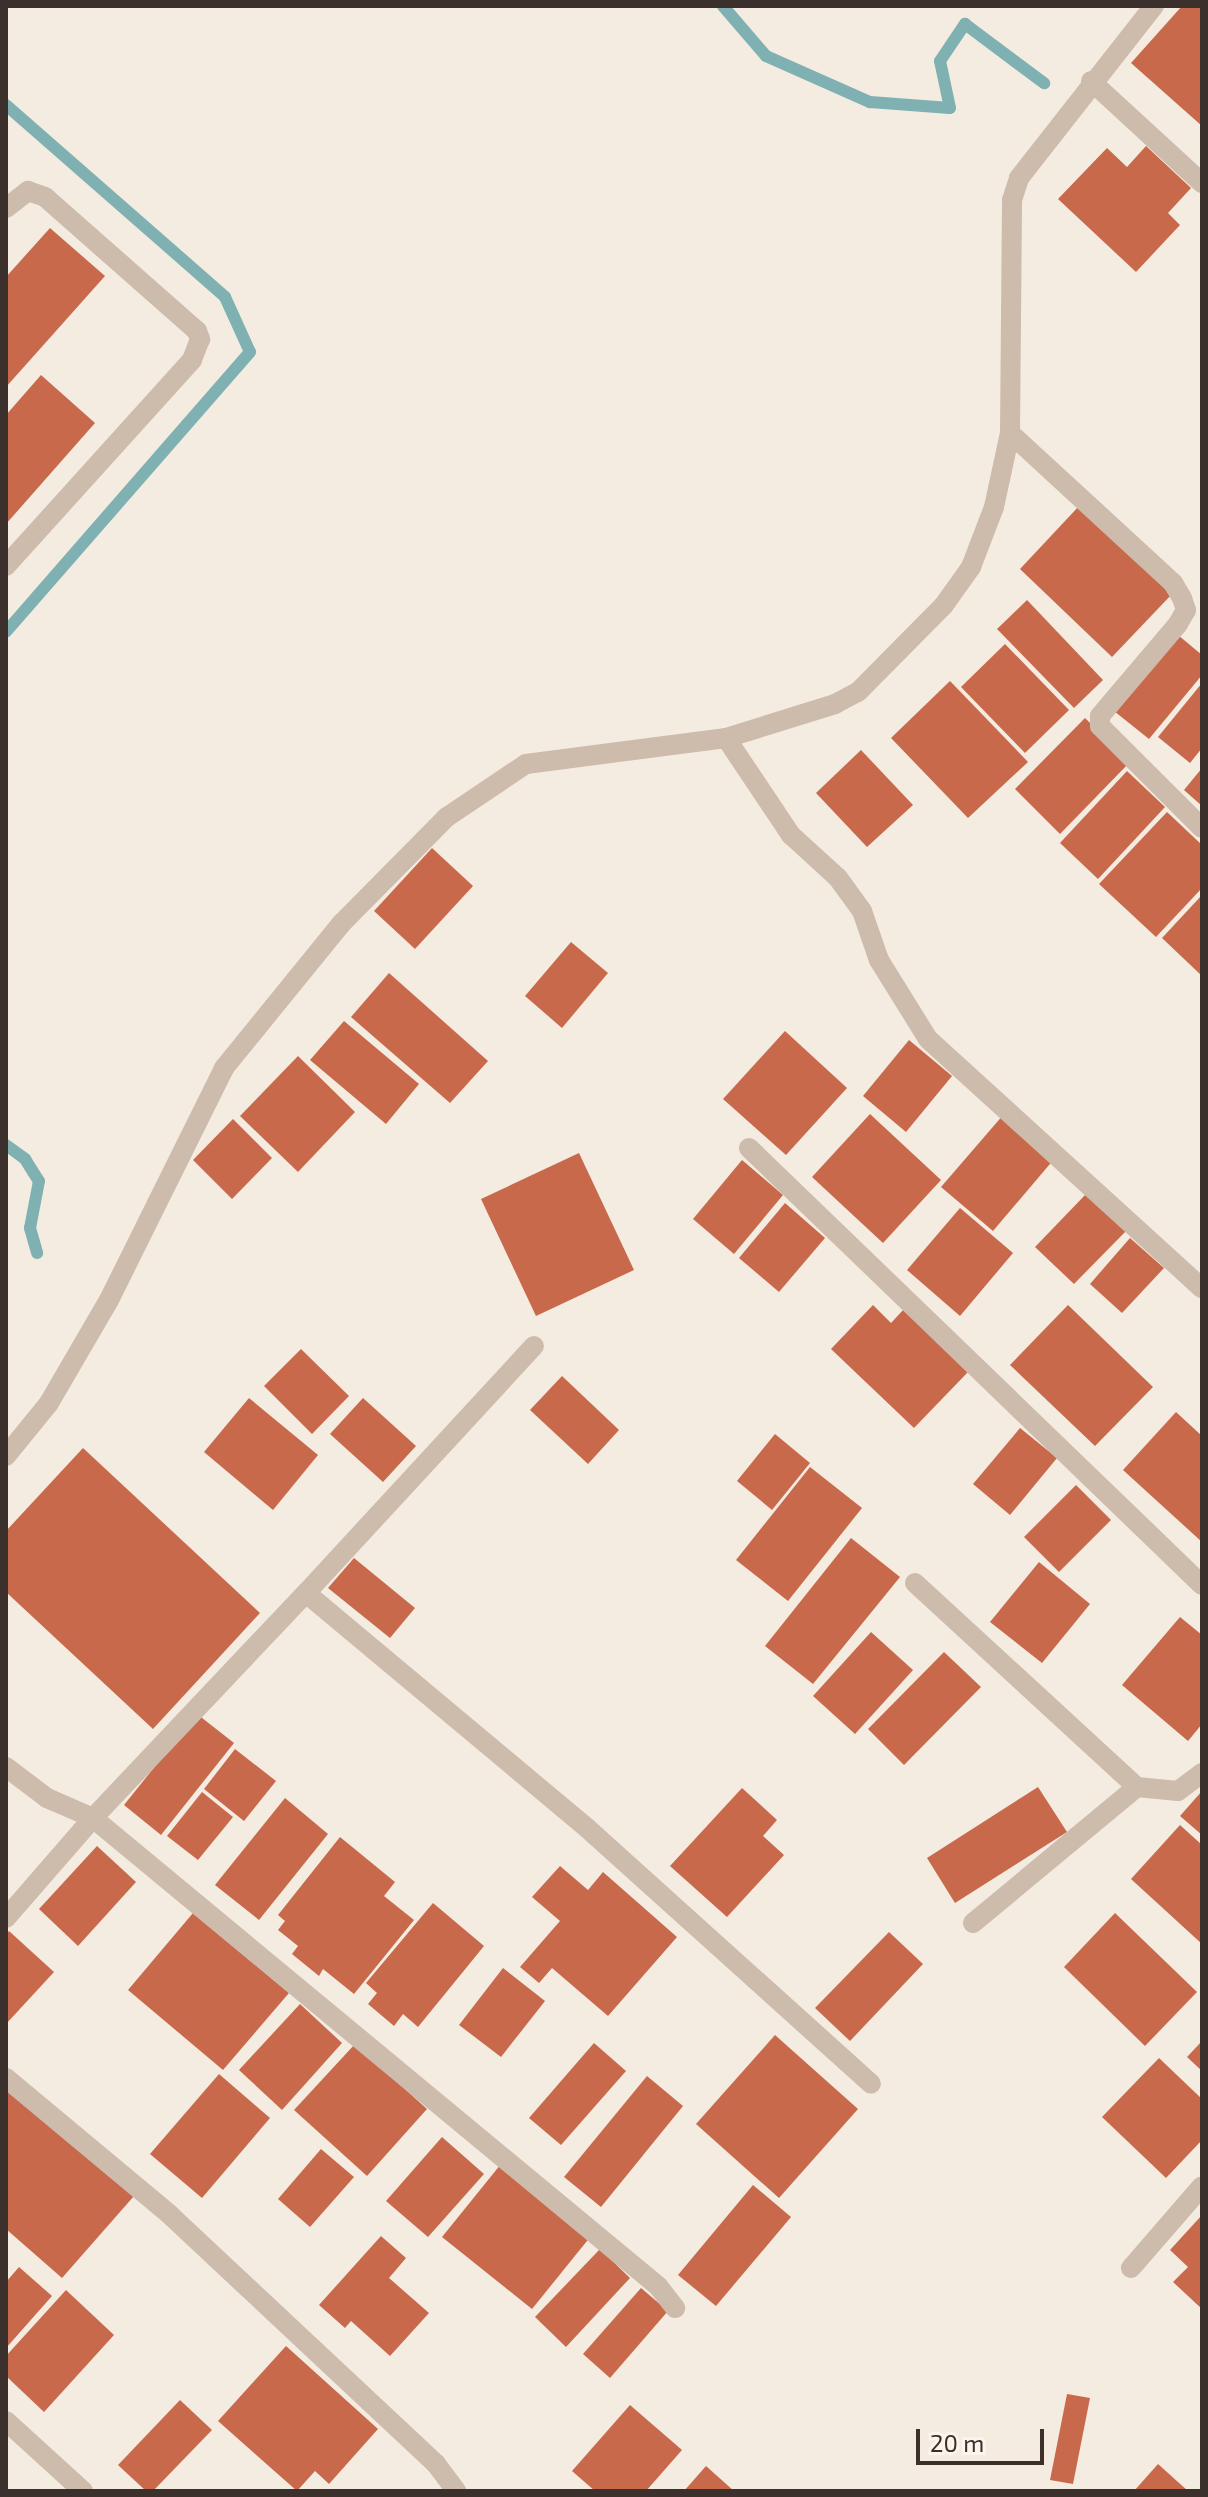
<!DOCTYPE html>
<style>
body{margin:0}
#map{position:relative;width:1208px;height:2497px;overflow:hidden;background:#f4ebe1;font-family:"Exo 2",sans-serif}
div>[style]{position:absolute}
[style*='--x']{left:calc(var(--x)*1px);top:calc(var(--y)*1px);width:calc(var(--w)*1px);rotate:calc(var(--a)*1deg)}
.stream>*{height:12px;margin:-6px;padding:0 6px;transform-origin:6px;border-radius:6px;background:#7fb0b2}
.building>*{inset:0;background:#c8694b}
.lane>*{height:20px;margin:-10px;padding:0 10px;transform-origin:10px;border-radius:10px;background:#cdbbac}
.street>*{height:20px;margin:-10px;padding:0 10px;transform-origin:10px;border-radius:10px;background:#cdbbac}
span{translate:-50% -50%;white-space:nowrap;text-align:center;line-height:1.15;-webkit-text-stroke:8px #fbf5ee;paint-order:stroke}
.frame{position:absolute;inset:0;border:8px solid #3b302b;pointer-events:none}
.scale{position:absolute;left:916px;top:2429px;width:128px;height:36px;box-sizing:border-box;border:4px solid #3b302b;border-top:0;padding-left:10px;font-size:24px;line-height:28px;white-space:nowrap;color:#3b302b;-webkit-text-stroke:6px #fbf5ee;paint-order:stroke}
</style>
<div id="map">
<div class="stream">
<i style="--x:723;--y:6;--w:66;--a:49.3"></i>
<i style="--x:766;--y:56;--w:114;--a:23.9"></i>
<i style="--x:870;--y:102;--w:80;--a:4.3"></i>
<i style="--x:950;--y:108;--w:48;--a:-102"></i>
<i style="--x:940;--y:61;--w:45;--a:-56"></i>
<i style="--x:965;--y:24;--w:99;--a:36.8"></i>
<i style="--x:6;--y:105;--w:291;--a:41.2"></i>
<i style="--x:225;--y:297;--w:60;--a:65.6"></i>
<i style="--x:250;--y:352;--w:371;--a:131.1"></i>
<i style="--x:6;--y:1145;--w:24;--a:36"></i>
<i style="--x:25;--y:1159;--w:26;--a:58"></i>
<i style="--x:39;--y:1181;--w:48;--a:100.8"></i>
<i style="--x:30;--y:1228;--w:26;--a:74"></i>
</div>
<div class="building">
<i style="clip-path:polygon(1182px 6px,1202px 6px,1202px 126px,1131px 63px)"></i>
<i style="clip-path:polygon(1146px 146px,1191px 188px,1168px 213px,1180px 225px,1136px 272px,1058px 199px,1107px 148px,1127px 167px)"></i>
<i style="clip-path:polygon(50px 228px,105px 276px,6px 387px,6px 277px)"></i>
<i style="clip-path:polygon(41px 375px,95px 423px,6px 524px,6px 415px)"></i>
<i style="clip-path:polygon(1080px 505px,1173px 593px,1112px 657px,1020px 569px)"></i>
<i style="clip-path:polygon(1027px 600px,1103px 680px,1074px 708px,997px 629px)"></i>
<i style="clip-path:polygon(1178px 635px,1202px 655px,1202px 675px,1149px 739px,1114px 711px)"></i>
<i style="clip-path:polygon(1005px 644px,1069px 710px,1025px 753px,961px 687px)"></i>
<i style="clip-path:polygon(950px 681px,1028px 762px,968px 818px,891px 738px)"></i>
<i style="clip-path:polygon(1202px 683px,1202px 748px,1190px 763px,1158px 737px)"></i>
<i style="clip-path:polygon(1085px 718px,1130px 762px,1060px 834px,1015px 789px)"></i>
<i style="clip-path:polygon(861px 750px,913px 805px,867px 847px,816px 793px)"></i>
<i style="clip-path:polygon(1202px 768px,1202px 806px,1184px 790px)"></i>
<i style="clip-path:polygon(1127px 771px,1165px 807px,1098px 879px,1060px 843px)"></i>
<i style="clip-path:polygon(1167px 812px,1202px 845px,1202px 888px,1156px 937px,1099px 884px)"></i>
<i style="clip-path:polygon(432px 848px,473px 886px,415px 949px,374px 911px)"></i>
<i style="clip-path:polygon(1202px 895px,1202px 976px,1162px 938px)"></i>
<i style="clip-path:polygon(571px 942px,608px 973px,562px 1028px,525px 996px)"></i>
<i style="clip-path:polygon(389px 973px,488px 1061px,450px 1103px,351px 1017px)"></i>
<i style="clip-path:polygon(344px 1021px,419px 1084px,386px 1124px,310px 1060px)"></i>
<i style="clip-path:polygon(785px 1031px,847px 1088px,786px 1155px,723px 1099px)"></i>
<i style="clip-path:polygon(909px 1040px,952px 1076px,906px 1132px,863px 1096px)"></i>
<i style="clip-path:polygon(298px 1056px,355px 1112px,298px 1172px,240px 1116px)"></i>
<i style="clip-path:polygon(870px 1114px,941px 1180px,883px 1243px,812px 1177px)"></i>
<i style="clip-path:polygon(1004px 1114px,1055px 1158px,993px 1231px,941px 1187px)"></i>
<i style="clip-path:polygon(233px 1119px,272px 1158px,232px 1199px,193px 1160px)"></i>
<i style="clip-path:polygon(579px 1153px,634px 1270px,536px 1316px,481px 1199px)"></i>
<i style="clip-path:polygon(742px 1160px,783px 1195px,734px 1254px,693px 1219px)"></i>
<i style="clip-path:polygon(1087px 1193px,1126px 1231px,1074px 1284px,1035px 1247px)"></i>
<i style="clip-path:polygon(785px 1203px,825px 1238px,779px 1292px,739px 1258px)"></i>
<i style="clip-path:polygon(960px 1208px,1013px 1253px,960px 1316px,907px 1270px)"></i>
<i style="clip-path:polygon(1130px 1238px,1164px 1268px,1122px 1313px,1090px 1284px)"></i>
<i style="clip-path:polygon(873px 1305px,891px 1323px,904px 1309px,968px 1372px,914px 1428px,831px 1349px)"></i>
<i style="clip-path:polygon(1068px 1305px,1153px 1387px,1095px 1446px,1010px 1365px)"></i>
<i style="clip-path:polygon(301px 1349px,349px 1396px,312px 1434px,264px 1386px)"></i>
<i style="clip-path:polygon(562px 1376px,619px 1430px,588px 1464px,530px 1410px)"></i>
<i style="clip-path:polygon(249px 1398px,318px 1455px,273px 1510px,204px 1452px)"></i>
<i style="clip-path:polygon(363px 1398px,416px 1446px,383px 1482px,330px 1434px)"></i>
<i style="clip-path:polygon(1176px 1412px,1202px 1436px,1202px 1542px,1123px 1470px)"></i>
<i style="clip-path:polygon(1020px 1428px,1057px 1458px,1010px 1515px,973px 1484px)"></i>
<i style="clip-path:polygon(775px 1434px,810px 1463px,772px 1510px,737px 1481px)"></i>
<i style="clip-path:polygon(83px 1448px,260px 1613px,153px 1729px,6px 1592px,6px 1531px)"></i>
<i style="clip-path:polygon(810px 1467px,862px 1508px,788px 1601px,736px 1560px)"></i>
<i style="clip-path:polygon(1076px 1485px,1111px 1520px,1059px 1572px,1024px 1537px)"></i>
<i style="clip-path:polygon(851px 1538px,900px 1577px,813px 1684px,765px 1646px)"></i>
<i style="clip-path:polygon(354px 1558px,415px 1608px,390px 1638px,328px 1588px)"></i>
<i style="clip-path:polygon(1039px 1562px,1090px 1604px,1042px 1663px,990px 1622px)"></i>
<i style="clip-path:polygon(1180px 1617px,1202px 1635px,1202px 1724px,1188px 1741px,1122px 1685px)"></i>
<i style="clip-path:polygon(871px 1632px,913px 1670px,855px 1734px,813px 1696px)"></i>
<i style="clip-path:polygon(944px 1652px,981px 1687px,904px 1765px,868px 1729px)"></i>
<i style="clip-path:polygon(197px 1714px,234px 1743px,161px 1835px,124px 1805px)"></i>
<i style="clip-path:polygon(235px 1749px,276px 1781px,244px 1821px,204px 1789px)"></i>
<i style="clip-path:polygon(1038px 1787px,1067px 1832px,955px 1903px,927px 1858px)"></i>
<i style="clip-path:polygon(742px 1788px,777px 1820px,763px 1836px,784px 1855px,727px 1917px,670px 1866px)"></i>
<i style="clip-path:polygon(1202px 1791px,1202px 1835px,1180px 1816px)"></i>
<i style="clip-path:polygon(202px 1792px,233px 1817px,198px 1860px,167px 1836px)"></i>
<i style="clip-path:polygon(285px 1798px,328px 1834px,259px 1920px,215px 1885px)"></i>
<i style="clip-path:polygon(1180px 1825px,1202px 1845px,1202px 1944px,1131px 1879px)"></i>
<i style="clip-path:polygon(340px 1837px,395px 1882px,384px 1896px,414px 1920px,354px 1994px,323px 1969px,319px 1976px,292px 1954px,298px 1946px,278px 1930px,285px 1921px,278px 1915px)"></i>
<i style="clip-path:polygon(97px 1846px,136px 1882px,78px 1946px,39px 1909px)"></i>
<i style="clip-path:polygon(560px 1866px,588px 1890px,603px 1872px,677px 1937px,608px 2016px,552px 1968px,539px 1983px,520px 1967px,560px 1921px,532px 1897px)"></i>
<i style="clip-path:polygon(433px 1903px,484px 1946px,418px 2027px,403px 2014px,394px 2026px,368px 2004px,377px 1993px,366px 1983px)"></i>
<i style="clip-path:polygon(193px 1913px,289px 1993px,223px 2070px,128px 1990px)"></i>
<i style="clip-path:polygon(1115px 1913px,1197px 1992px,1145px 2046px,1064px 1967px)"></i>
<i style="clip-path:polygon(9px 1931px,54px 1972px,6px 2024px,6px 1935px)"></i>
<i style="clip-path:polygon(889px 1932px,923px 1964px,850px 2041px,815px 2008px)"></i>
<i style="clip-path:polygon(503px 1968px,545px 2001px,501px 2057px,459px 2025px)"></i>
<i style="clip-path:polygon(300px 2004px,342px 2043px,282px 2110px,239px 2070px)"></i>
<i style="clip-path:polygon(775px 2035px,858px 2109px,779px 2198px,696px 2124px)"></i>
<i style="clip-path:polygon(1202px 2041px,1202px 2071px,1187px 2057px)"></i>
<i style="clip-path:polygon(594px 2043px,626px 2071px,561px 2145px,529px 2118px)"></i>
<i style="clip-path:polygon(355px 2044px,427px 2109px,367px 2176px,294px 2110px)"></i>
<i style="clip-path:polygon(1159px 2058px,1202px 2099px,1202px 2140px,1166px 2178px,1102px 2117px)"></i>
<i style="clip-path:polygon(219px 2074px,270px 2118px,202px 2198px,150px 2154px)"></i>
<i style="clip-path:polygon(647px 2076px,683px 2106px,601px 2207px,564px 2177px)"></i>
<i style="clip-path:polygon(6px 2083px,134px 2196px,62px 2278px,6px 2229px)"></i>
<i style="clip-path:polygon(442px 2137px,484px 2174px,428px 2237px,386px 2201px)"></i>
<i style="clip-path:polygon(321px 2149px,354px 2177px,310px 2227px,278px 2199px)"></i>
<i style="clip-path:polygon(501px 2164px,591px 2236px,532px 2309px,442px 2237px)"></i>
<i style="clip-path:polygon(753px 2185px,791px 2217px,716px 2306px,678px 2275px)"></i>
<i style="clip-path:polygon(1202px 2215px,1202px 2309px,1173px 2282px,1188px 2267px,1170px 2250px)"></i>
<i style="clip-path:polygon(381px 2236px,406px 2258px,389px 2278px,429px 2313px,390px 2356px,351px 2321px,345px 2328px,319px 2305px)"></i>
<i style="clip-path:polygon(600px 2249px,630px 2278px,566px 2347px,535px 2317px)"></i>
<i style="clip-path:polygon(19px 2267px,52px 2296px,6px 2348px,6px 2282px)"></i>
<i style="clip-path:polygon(641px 2288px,668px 2311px,610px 2378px,583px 2354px)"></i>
<i style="clip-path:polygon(66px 2290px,114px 2335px,44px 2412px,6px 2376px,6px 2356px)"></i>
<i style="clip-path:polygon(286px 2346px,378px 2429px,329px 2484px,315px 2471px,297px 2491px,218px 2421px)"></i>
<i style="clip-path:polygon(1067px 2394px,1090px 2398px,1073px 2484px,1050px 2480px)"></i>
<i style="clip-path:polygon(180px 2400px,212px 2430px,153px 2491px,146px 2491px,118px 2465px)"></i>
<i style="clip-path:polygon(630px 2405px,682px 2450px,646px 2491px,595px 2491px,572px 2471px)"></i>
<i style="clip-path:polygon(1158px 2464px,1188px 2491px,1134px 2491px)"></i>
<i style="clip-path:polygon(706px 2466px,734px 2491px,684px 2491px)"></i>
</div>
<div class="lane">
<i style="--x:973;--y:1923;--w:213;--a:-39.7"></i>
</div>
<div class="street">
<i style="--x:1091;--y:81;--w:151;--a:42.6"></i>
<i style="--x:6;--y:208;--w:28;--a:-38"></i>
<i style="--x:28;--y:191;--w:18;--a:19"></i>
<i style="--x:45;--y:197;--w:203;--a:41.4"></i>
<i style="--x:197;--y:331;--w:9;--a:69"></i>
<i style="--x:200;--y:339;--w:22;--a:111"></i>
<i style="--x:192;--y:360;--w:278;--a:132.1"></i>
<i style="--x:1010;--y:433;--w:222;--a:42.6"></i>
<i style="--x:1173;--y:583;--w:17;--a:59"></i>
<i style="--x:1182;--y:598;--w:13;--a:72"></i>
<i style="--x:1186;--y:610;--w:16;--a:120"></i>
<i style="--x:1178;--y:624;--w:121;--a:130.3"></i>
<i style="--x:1100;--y:716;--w:10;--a:90"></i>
<i style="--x:1100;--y:726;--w:144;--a:45"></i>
<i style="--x:726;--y:738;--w:117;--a:56.2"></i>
<i style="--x:791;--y:835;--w:64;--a:42.5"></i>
<i style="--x:838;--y:878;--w:41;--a:54"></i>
<i style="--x:862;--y:911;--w:52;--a:70.9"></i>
<i style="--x:879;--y:960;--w:93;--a:58.2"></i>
<i style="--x:928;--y:1039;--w:370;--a:42.3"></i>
<i style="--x:749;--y:1148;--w:629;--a:43.97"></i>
<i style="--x:6;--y:1456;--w:68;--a:-50.9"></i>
<i style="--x:49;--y:1403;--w:119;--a:-59.8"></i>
<i style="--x:109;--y:1300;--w:259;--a:-63.6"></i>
<i style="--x:224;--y:1068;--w:187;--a:-50.9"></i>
<i style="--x:342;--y:923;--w:149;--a:-45.3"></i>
<i style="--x:447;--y:817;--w:95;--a:-33.9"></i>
<i style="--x:526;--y:764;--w:202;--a:-7.4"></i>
<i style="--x:726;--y:738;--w:114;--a:-17.3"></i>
<i style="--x:835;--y:704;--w:26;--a:-28"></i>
<i style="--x:858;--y:692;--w:122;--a:-45.3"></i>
<i style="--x:944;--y:605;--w:47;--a:-54.6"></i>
<i style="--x:971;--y:567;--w:64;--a:-69"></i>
<i style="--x:994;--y:507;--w:76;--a:-77.8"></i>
<i style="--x:1010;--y:433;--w:233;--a:-89.5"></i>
<i style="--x:1012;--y:200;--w:23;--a:-72"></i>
<i style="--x:1019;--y:178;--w:219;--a:-51.9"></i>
<i style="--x:915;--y:1583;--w:301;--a:42.6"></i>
<i style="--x:1137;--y:1787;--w:41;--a:5.6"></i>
<i style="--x:1178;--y:1791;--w:30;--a:-37"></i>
<i style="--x:306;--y:1593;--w:336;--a:-47.3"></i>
<i style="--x:6;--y:1767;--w:51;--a:37.1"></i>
<i style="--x:47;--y:1798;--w:50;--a:23.5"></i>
<i style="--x:93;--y:1818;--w:310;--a:-46.6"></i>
<i style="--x:306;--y:1593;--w:366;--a:39.9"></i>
<i style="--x:587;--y:1828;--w:382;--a:42"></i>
<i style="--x:6;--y:1918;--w:133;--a:-49"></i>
<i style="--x:93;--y:1818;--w:734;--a:39.64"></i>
<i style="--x:658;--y:2286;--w:28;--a:52"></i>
<i style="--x:6;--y:2078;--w:212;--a:39.8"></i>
<i style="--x:169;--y:2214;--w:366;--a:43.1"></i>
<i style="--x:436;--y:2464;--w:34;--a:53"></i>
<i style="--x:1131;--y:2268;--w:108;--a:-49.1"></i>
<i style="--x:6;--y:2421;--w:104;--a:42.3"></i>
</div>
<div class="frame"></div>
<div class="scale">20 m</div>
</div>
